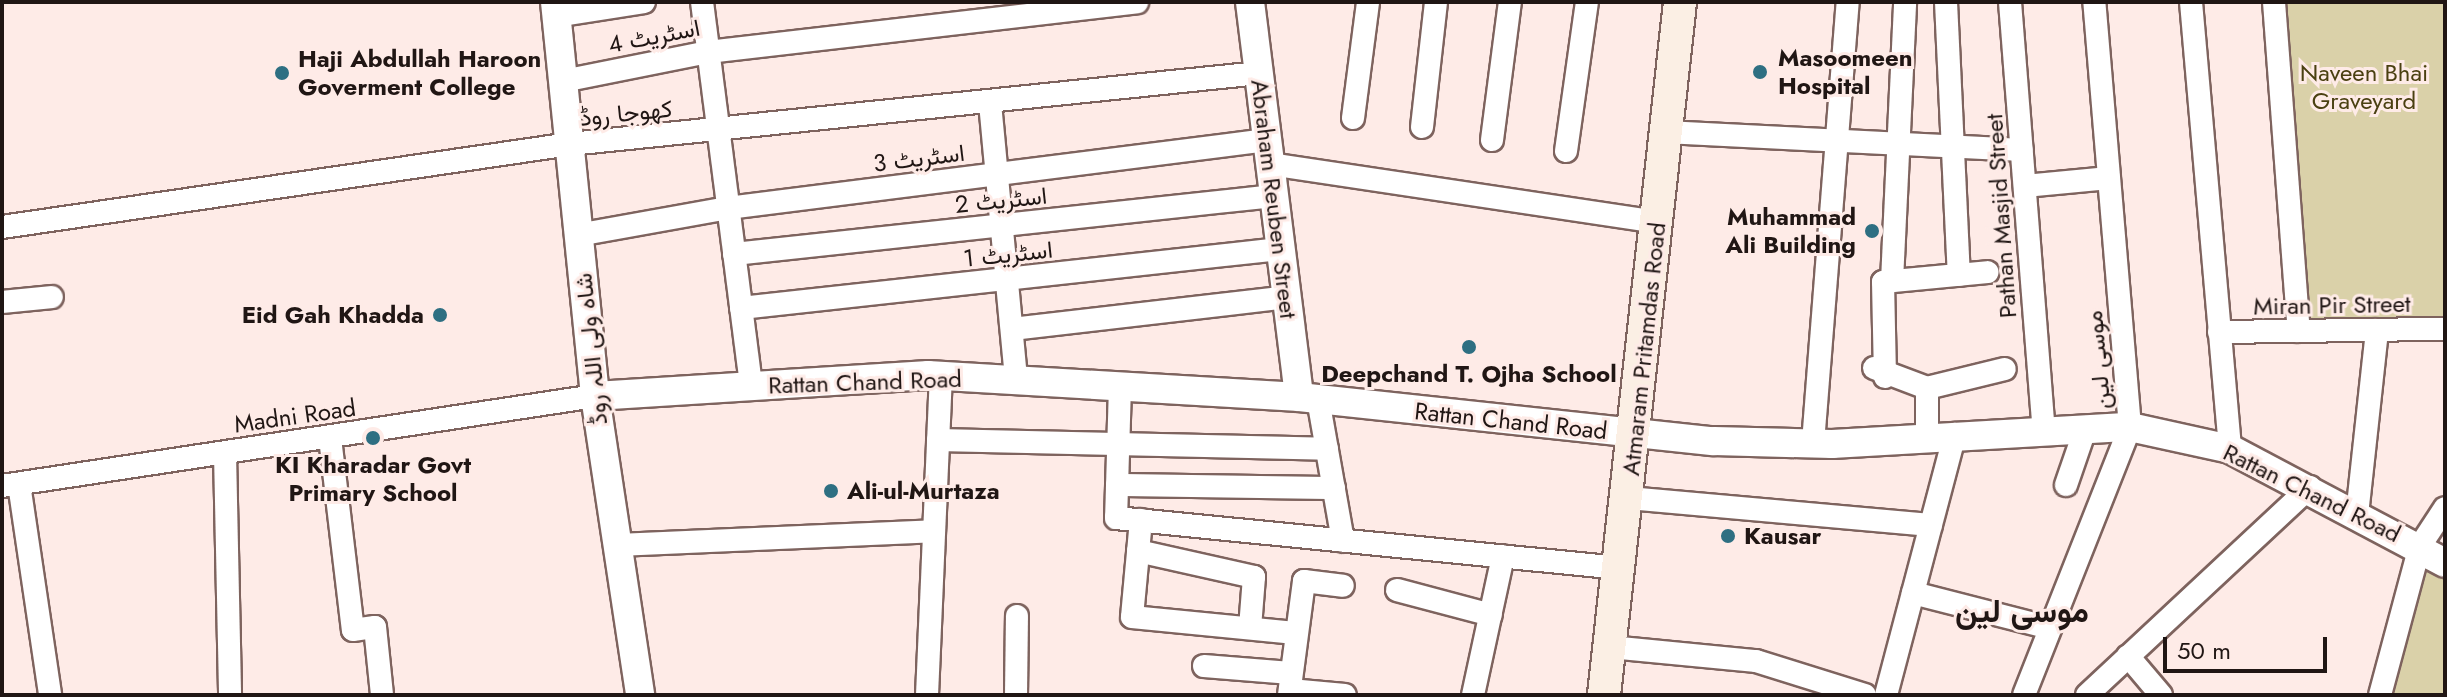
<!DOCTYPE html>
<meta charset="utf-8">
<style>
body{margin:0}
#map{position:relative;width:2447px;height:697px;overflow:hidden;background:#feebe7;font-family:Jost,Vazirmatn,sans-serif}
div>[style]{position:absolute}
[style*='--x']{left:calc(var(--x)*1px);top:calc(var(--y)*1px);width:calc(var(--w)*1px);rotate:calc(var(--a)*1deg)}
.green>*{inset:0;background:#dad1a9}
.roads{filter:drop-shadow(2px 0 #7e635e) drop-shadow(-2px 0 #7e635e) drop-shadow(0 2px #7e635e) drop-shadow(0 -2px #7e635e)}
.minor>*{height:22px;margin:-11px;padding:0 11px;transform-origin:11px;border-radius:11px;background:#fff}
.tertiary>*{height:28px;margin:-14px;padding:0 14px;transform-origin:14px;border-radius:14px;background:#fff}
.secondary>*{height:32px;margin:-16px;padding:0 16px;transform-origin:16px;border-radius:16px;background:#fbefe4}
.dots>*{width:22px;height:22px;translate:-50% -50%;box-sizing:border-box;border:4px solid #feebe7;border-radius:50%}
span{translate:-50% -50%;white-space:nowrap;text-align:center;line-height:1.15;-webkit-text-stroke:6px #feebe7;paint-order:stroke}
.street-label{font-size:24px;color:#201614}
.poi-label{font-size:24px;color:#201614;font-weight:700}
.left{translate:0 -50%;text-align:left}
.right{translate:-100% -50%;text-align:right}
.park-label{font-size:24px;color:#4a4011}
.district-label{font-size:32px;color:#201614;font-weight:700}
.frame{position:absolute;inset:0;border:4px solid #201614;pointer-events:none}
.scale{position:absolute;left:2163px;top:637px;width:164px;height:36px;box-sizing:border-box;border:4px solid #201614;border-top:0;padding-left:10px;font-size:24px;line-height:28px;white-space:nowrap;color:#201614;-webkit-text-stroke:6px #feebe7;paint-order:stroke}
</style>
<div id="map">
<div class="green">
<i style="clip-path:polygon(2278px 2px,2445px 2px,2445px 329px,2299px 331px)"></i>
<i style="clip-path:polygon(2427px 567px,2445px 576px,2445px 695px,2387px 695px)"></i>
</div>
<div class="roads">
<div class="minor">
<i style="--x:702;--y:2;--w:387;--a:82.7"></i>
<i style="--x:1946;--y:2;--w:273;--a:87.3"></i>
<i style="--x:2010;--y:2;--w:425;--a:85.5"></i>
<i style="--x:2191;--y:2;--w:449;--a:85"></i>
<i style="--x:2274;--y:2;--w:330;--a:85.7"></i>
<i style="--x:556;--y:16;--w:89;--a:-9"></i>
<i style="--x:563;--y:81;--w:148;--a:-11.3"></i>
<i style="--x:708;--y:52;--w:432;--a:-6.6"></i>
<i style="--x:990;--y:103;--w:278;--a:84.6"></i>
<i style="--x:1353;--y:118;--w:117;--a:-82.6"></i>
<i style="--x:1422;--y:127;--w:126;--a:-83.6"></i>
<i style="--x:1666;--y:132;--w:356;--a:2.9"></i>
<i style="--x:1492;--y:140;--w:139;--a:-82.6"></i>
<i style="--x:1566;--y:151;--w:150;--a:-82"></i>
<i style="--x:1270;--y:164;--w:390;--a:8.5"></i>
<i style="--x:2025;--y:186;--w:84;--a:-5.4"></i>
<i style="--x:2;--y:227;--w:574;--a:-8.31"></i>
<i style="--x:570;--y:144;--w:693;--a:-5.88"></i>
<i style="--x:578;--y:235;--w:152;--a:-10.2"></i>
<i style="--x:728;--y:208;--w:543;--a:-7.19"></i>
<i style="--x:734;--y:254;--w:543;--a:-6.13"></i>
<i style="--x:1892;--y:281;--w:279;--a:-87.3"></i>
<i style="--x:2;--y:302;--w:50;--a:-5.7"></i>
<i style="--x:741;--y:308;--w:542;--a:-6.25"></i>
<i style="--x:1012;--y:329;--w:277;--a:-6.6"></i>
<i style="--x:2219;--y:332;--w:226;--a:-0.8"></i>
<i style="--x:1874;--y:368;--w:57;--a:20.7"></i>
<i style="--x:1927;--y:388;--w:80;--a:-13.7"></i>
<i style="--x:1885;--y:377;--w:95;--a:-91.2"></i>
<i style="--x:1883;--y:282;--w:105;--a:-5.4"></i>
<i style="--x:1120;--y:386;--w:132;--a:91.7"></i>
<i style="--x:1116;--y:518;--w:506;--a:5.67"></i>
<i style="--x:1318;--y:399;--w:144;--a:80"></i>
<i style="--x:1927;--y:436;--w:48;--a:-90"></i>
<i style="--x:330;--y:438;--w:193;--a:83.2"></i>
<i style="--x:353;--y:630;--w:22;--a:-8"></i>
<i style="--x:375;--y:627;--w:68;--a:84.1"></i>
<i style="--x:938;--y:440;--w:389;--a:1.3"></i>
<i style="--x:1813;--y:443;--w:442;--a:-85.5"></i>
<i style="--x:225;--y:453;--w:242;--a:88.8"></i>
<i style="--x:19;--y:484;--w:213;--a:81.6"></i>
<i style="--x:1117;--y:485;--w:217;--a:0.8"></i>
<i style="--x:2066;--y:485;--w:61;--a:-71"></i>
<i style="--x:2;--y:486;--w:600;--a:-8.63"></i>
<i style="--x:1628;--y:498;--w:304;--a:5.1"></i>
<i style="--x:2357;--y:515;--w:186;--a:-83.8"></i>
<i style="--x:1141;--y:520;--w:97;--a:95.3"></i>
<i style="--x:1132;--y:617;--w:164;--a:5.6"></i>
<i style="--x:617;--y:545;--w:317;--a:-2.5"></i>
<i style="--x:1138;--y:551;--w:119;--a:12.6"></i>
<i style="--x:1254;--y:577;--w:51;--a:94.5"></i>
<i style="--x:1397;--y:590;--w:97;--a:14.9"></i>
<i style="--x:1913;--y:593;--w:141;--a:14.3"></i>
<i style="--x:1610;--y:647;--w:147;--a:5.5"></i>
<i style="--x:1756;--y:661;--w:114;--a:17.3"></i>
<i style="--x:2128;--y:656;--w:51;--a:49.8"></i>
<i style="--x:1204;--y:666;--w:87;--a:4.6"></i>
<i style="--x:1290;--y:690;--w:55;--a:5.2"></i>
<i style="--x:927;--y:695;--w:319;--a:-87.5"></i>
<i style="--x:1016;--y:695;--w:79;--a:-89.3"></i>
<i style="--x:1289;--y:695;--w:115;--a:-82.5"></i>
<i style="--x:1304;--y:581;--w:39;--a:7"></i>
<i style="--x:1473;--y:695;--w:142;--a:-77.8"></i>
<i style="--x:1886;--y:695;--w:270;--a:-75.2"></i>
<i style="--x:2024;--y:695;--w:288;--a:-68.4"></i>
<i style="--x:2130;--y:427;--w:427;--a:-94.8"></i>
<i style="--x:2087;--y:695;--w:305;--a:-43"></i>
<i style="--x:2380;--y:695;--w:154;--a:-75"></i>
<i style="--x:2420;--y:546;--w:45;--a:-56.7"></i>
</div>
<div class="tertiary">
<i style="--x:555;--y:2;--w:396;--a:84.2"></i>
<i style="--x:595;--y:396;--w:302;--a:81.4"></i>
<i style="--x:1250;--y:2;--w:398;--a:82.9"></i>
<i style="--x:595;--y:396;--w:334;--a:-3.6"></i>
<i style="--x:928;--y:375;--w:372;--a:3.4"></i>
<i style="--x:1299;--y:397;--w:417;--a:6.1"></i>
<i style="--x:1714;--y:441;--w:118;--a:1.5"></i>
<i style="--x:1832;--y:444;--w:298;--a:-3.3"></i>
<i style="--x:2130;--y:427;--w:102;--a:12.4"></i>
<i style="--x:2230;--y:449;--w:243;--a:27.9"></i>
</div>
<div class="secondary">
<i style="--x:1604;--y:695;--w:697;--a:-83.74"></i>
</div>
</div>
<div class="dots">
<i style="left:1760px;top:72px;background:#2e6f82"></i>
<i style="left:282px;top:73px;background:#2e6f82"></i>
<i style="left:1872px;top:231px;background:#2e6f82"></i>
<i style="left:440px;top:315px;background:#2e6f82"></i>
<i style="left:1469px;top:347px;background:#2e6f82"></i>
<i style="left:373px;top:438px;background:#2e6f82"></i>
<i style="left:831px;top:491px;background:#2e6f82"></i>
<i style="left:1728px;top:536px;background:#2e6f82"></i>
</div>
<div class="street-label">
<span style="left:654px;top:36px;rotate:-11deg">اسٹریٹ 4</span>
<span style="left:626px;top:113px;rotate:-6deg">کھوجا روڈ</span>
<span style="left:919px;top:158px;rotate:-7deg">اسٹریٹ 3</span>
<span style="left:1274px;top:199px;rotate:83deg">Abraham Reuben Street</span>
<span style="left:1001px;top:200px;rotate:-6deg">اسٹریٹ 2</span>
<span style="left:2001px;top:216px;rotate:-94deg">Pathan Masjid Street</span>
<span style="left:1008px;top:254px;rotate:-6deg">اسٹریٹ 1</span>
<span style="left:2332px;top:305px;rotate:-1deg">Miran Pir Street</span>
<span style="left:591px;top:349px;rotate:-96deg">شاہ ولی اللہ روڈ</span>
<span style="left:1644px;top:349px;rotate:-84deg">Atmaram Pritamdas Road</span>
<span style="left:2098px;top:360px;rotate:-95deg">موسی لین</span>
<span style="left:865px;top:382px;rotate:-2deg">Rattan Chand Road</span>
<span style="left:295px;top:416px;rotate:-8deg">Madni Road</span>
<span style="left:1511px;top:421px;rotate:6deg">Rattan Chand Road</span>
<span style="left:2312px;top:493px;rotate:26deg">Rattan Chand Road</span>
</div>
<div class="poi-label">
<span class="left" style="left:1778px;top:72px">Masoomeen<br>Hospital</span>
<span class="left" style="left:298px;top:73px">Haji Abdullah Haroon<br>Goverment College</span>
<span class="right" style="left:1856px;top:231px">Muhammad<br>Ali Building</span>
<span class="right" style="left:424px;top:315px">Eid Gah Khadda</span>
<span style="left:1469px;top:374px">Deepchand T. Ojha School</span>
<span style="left:373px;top:479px">KI Kharadar Govt<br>Primary School</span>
<span class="left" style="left:847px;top:491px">Ali-ul-Murtaza</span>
<span class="left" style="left:1744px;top:536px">Kausar</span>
</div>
<div class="park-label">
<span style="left:2364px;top:87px">Naveen Bhai<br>Graveyard</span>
</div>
<div class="district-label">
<span style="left:2022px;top:611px">موسی لین</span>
</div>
<div class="frame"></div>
<div class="scale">50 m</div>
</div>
